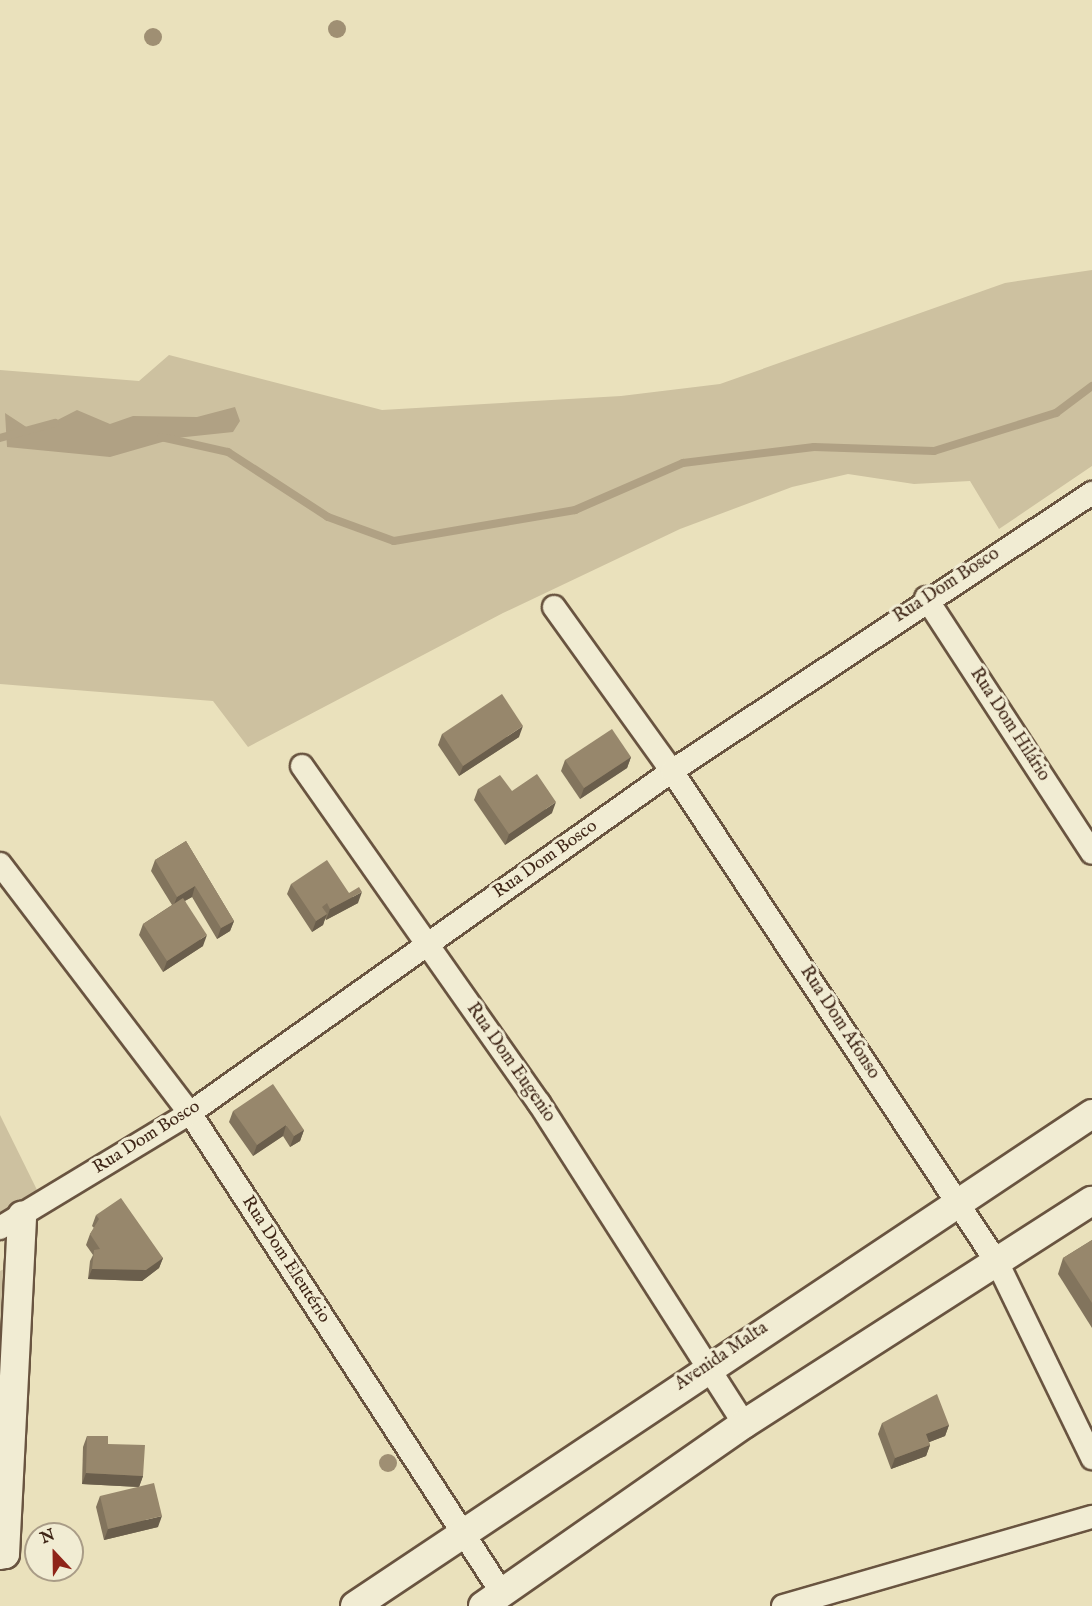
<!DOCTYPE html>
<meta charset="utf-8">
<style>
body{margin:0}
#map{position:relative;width:1092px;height:1606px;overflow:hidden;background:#eae1bc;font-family:"IM FELL English",serif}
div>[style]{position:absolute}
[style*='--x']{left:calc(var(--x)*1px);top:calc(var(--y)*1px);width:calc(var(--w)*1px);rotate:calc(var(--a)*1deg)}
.green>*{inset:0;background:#cdc1a0}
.water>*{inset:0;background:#b0a184}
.stream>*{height:8px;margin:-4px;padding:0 4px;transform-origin:4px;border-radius:4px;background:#b0a184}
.roads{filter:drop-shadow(2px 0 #695440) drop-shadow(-2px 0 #695440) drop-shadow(0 2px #695440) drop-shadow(0 -2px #695440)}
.minor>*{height:22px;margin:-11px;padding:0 11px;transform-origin:11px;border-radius:11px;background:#f1ecd3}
.tertiary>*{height:28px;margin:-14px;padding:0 14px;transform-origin:14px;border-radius:14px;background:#f1ecd3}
.trees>*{width:18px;height:18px;margin:-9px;border-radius:50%;background:#9f8f73}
.wall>*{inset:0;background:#82745d}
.shaded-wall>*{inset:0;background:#6a5e4c}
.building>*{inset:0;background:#97876c}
span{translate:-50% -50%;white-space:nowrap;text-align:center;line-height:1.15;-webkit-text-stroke:6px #f1ecd3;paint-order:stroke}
.street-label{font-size:18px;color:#3e2516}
.north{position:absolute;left:24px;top:1522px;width:60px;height:60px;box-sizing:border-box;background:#f1ecd3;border:2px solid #a99c87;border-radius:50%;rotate:338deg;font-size:16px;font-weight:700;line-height:24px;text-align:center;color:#3e2516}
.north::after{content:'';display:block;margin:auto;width:21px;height:27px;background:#8f2418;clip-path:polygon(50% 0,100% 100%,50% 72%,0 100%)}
</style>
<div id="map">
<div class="green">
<i style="clip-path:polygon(1092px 270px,1092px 466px,999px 529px,970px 481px,914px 484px,848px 474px,792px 487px,680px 529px,503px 613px,248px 747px,213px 701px,0 684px,0 370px,139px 381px,169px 355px,382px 410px,621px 396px,720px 384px,1005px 283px)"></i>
<i style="clip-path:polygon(0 1115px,38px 1192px,0 1215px)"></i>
<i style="clip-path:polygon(12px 1265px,0 1489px,0 1271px)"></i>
</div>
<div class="water">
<i style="clip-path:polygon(235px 407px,240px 421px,233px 432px,176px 438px,110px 457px,7px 447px,5px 413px,34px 432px,77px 410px,110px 424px,133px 416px,197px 417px)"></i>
</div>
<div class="stream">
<i style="--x:161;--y:437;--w:69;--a:12.6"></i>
<i style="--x:228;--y:452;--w:119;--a:33"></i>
<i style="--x:328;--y:517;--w:70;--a:20"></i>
<i style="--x:394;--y:541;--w:184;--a:-9.7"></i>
<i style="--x:575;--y:510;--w:118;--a:-23.5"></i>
<i style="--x:683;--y:463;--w:132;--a:-7"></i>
<i style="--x:814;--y:447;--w:120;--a:1.9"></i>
<i style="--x:934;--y:451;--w:128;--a:-17.3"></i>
<i style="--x:1056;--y:413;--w:45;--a:-36.9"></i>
<i style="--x:0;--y:438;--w:57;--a:-15.3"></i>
</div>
<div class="roads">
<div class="minor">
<i style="--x:926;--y:598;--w:304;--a:56.9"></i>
<i style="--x:554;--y:607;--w:202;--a:54.3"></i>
<i style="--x:672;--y:771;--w:591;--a:56.53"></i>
<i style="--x:998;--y:1264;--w:216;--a:64.1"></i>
<i style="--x:302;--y:766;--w:412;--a:54.9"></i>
<i style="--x:539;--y:1103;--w:381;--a:57.4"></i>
<i style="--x:0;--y:864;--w:313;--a:52.7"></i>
<i style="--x:190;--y:1113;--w:572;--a:56.98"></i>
<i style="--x:0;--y:1228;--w:222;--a:-31.2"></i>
<i style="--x:190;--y:1113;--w:591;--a:-35.36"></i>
<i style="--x:672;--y:771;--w:504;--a:-33.5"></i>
<i style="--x:783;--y:1606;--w:322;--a:-16.1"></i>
</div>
<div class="tertiary">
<i style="--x:0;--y:1555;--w:5;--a:-11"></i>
<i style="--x:5;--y:1554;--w:339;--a:-87.1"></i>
<i style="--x:355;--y:1606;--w:886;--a:-33.73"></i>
<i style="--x:483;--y:1606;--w:318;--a:-34.9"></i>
<i style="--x:744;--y:1424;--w:413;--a:-32.7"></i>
</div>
</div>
<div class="trees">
<i style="left:337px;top:29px"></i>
<i style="left:153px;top:37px"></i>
<i style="left:388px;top:1463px"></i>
</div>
<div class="wall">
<i style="clip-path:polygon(442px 734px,519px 737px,459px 776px,438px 745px)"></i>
<i style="clip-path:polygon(631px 757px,627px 768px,580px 799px,561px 771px,565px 760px)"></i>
<i style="clip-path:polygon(478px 789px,512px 791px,552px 813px,505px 845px,474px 800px)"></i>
<i style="clip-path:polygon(186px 841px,234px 921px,230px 931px,217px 939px,192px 897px,185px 901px,203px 946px,163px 972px,139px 935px,143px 924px,172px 905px,151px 871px,155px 860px)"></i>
<i style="clip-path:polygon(291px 884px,349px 893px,358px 903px,326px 920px,325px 918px,323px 925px,312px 932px,287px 894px)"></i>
<i style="clip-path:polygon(233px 1111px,304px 1130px,300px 1141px,290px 1147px,283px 1136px,253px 1156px,229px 1122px)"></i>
<i style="clip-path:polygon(96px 1215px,163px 1258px,159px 1268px,142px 1281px,88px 1279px,90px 1261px,93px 1255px,86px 1245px,90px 1234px,94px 1228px,92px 1226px)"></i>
<i style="clip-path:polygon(1092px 1240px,1092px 1328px,1058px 1274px,1063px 1258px)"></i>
<i style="clip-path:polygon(882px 1423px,949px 1425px,945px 1436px,929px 1442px,930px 1445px,926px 1456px,891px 1469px,878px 1434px)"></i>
<i style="clip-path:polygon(87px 1436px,108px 1444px,143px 1476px,139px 1487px,82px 1484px,83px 1447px)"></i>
<i style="clip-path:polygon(100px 1496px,158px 1527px,104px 1540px,96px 1507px)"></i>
</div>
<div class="shaded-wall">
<i style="clip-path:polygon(523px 726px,519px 737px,459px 776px,463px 766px)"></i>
<i style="clip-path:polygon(631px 757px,627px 768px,580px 799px,584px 788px)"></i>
<i style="clip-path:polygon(556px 802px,552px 813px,505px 845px,509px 834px)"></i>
<i style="clip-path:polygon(195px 886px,192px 897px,173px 907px,177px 897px)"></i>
<i style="clip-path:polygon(362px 892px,358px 903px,326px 920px,330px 909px)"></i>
<i style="clip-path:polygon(327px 914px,323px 925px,312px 932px,316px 921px)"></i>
<i style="clip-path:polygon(234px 921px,230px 931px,217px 939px,221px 928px)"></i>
<i style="clip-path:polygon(207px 935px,203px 946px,163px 972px,167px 961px)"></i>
<i style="clip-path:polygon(286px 1125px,283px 1136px,253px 1156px,257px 1145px)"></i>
<i style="clip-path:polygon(304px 1130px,300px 1141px,290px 1147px,294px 1136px)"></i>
<i style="clip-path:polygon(163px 1258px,159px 1268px,142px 1281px,88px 1279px,92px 1269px)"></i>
<i style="clip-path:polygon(949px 1425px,945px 1436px,922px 1445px,926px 1434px)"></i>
<i style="clip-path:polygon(930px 1445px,926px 1456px,891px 1469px,895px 1458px)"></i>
<i style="clip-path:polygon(86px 1473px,143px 1476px,139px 1487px,82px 1484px)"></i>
<i style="clip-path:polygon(162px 1516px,158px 1527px,104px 1540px,108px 1529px)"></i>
</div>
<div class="building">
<i style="clip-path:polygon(502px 694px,523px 726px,463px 766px,442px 734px)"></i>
<i style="clip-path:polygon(612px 729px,631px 757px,584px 788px,565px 760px)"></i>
<i style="clip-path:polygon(537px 774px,556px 802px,509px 834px,478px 789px,500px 775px,512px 791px)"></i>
<i style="clip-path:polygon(186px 841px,234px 921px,221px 928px,195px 886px,177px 897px,155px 860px)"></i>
<i style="clip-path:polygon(327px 860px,349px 893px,359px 887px,362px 892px,330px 909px,327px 903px,322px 907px,327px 914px,316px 921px,291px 884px)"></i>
<i style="clip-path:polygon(183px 898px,207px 935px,167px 961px,143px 924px)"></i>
<i style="clip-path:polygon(273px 1084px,304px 1130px,294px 1136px,286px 1125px,257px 1145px,233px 1111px)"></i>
<i style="clip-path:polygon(121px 1198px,163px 1258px,146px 1270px,92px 1269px,94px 1250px,100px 1249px,90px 1234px,99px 1219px,96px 1215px)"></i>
<i style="clip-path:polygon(1092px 1240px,1092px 1303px,1063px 1258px)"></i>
<i style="clip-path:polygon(937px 1394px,949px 1425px,926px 1434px,930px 1445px,895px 1458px,882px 1423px)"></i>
<i style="clip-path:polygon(87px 1436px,108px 1436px,108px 1444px,145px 1445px,143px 1476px,86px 1473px)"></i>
<i style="clip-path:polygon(154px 1483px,162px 1516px,108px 1529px,100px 1496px)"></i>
</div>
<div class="street-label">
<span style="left:947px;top:586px;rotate:-33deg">Rua Dom Bosco</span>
<span style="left:1009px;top:725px;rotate:57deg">Rua Dom Hilário</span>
<span style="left:546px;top:860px;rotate:-35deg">Rua Dom Bosco</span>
<span style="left:839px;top:1023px;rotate:57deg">Rua Dom Afonso</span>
<span style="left:510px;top:1063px;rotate:55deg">Rua Dom Eugenio</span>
<span style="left:147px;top:1138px;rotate:-32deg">Rua Dom Bosco</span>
<span style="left:285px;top:1260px;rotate:57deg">Rua Dom Eleutério</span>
<span style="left:722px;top:1357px;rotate:-34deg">Avenida Malta</span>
</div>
<div class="north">N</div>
</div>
